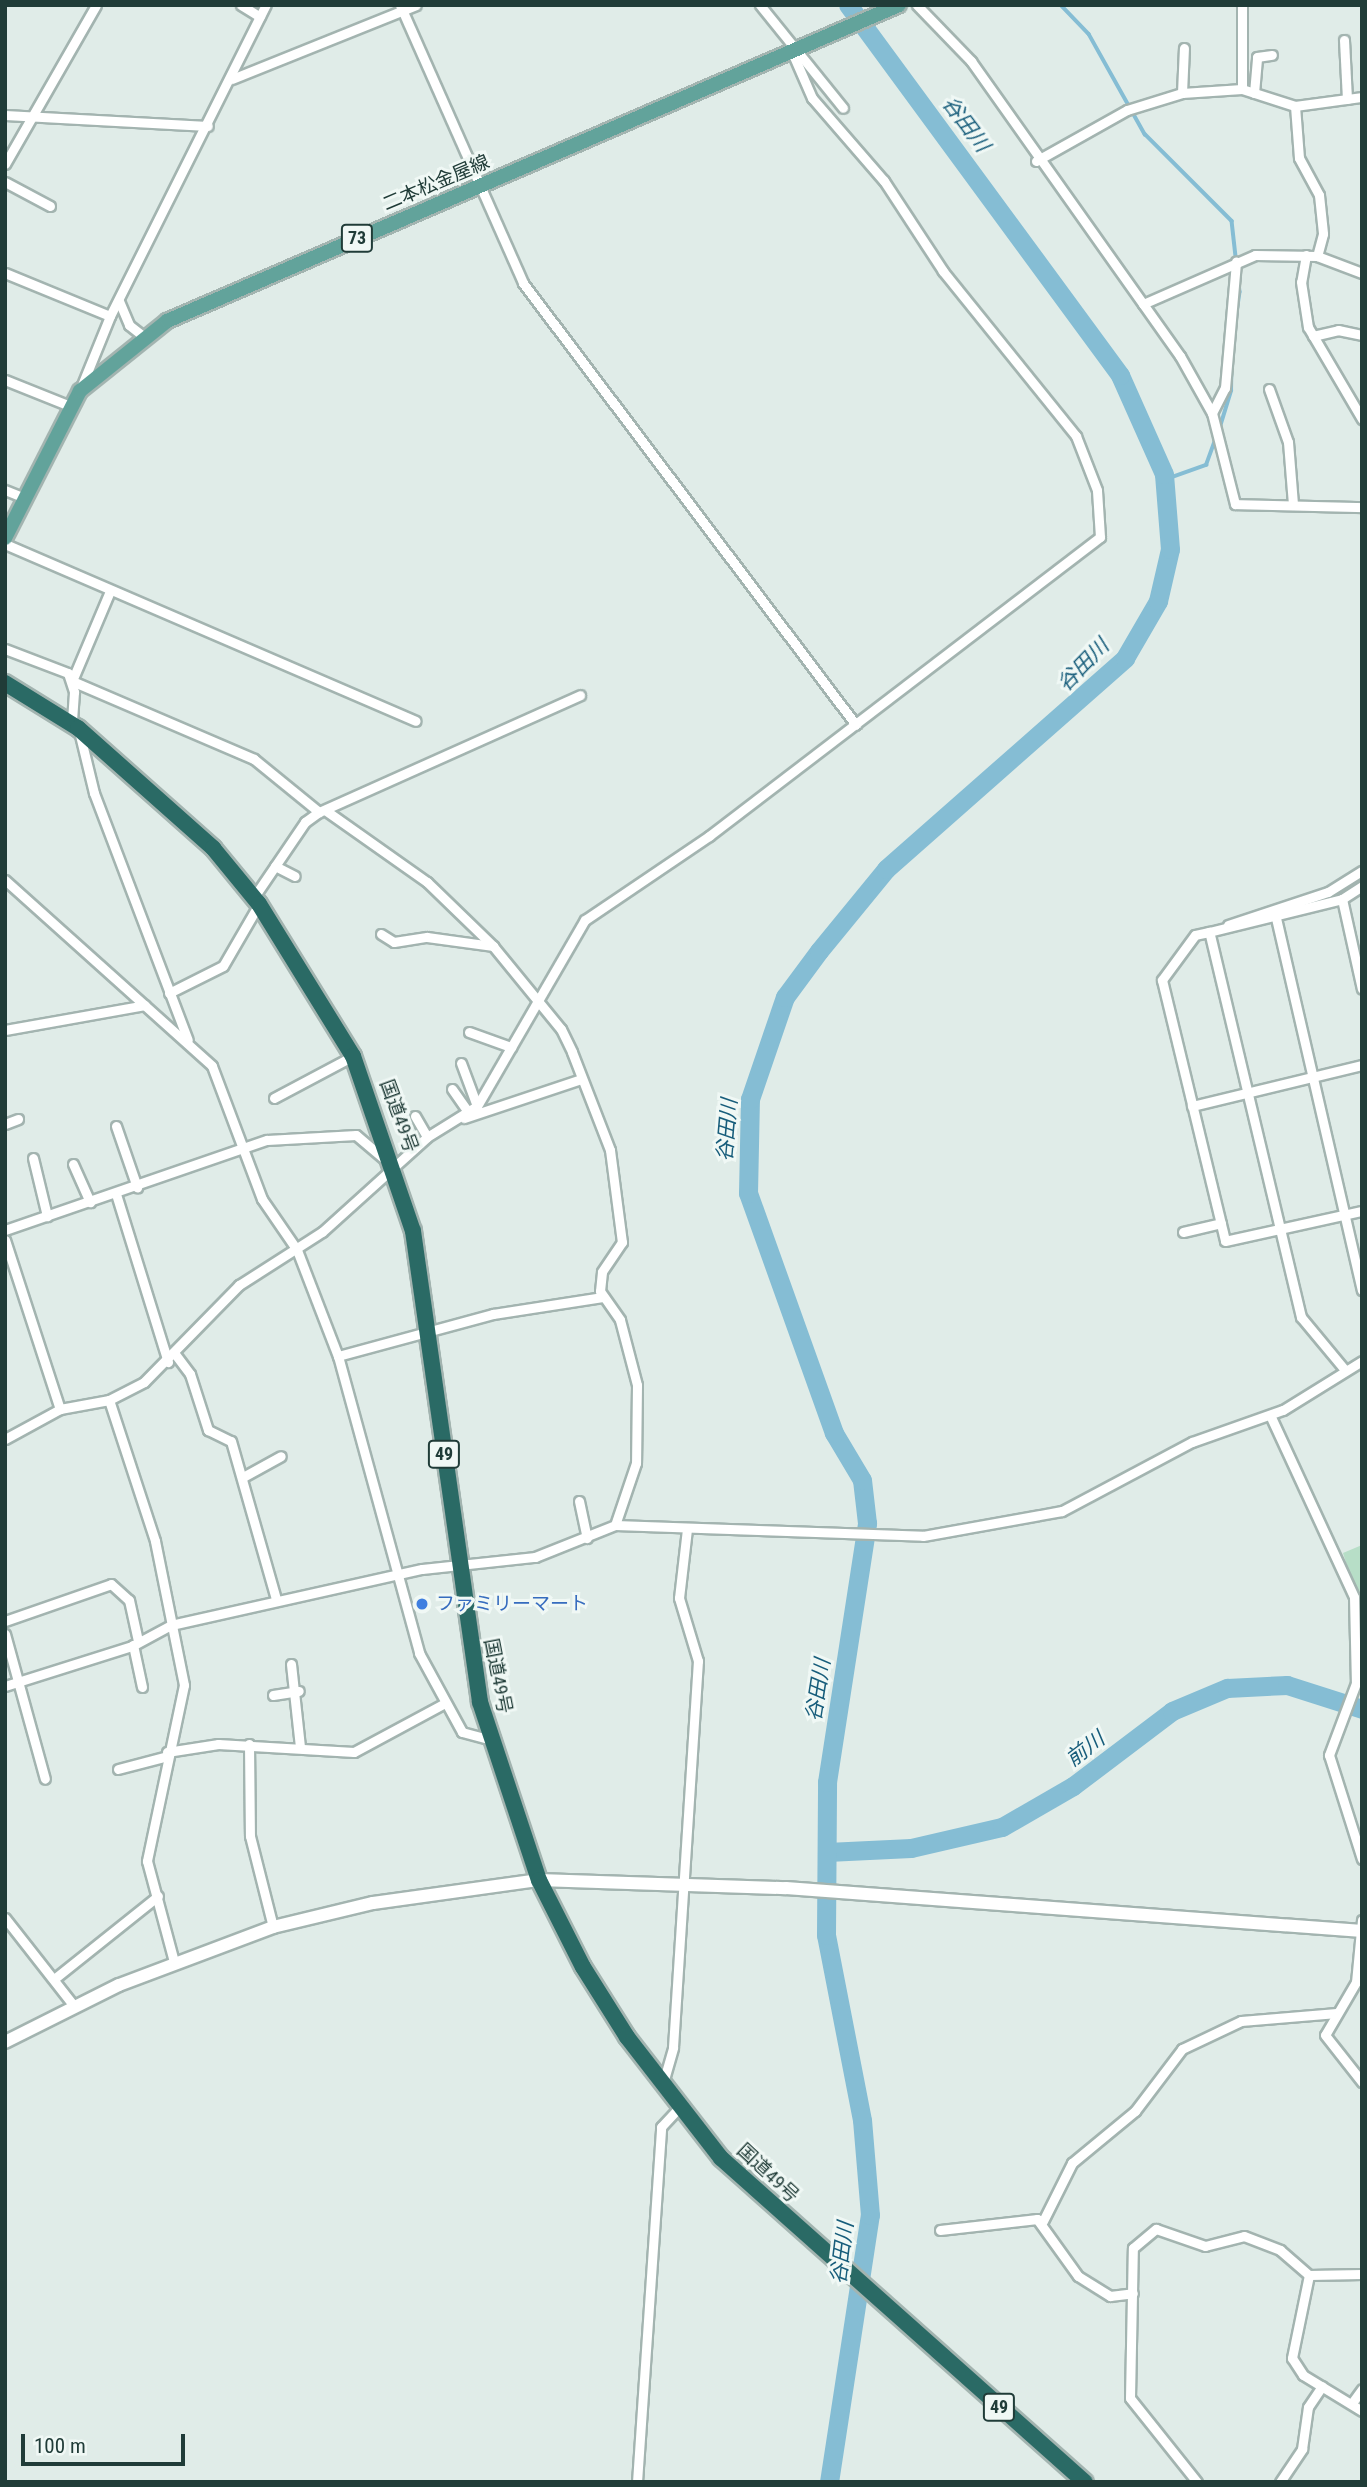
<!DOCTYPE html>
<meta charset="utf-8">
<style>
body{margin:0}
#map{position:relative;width:1367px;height:2487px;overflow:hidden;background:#e0ece8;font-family:"Roboto Condensed","Noto Sans JP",sans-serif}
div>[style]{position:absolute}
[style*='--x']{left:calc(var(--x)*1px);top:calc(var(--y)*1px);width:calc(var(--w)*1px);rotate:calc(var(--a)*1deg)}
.green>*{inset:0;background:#b7dec7}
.stream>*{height:3.5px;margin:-1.75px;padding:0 1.75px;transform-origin:1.75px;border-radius:1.75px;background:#85bdd4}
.river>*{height:19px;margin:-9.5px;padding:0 9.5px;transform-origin:9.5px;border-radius:9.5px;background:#85bdd4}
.roads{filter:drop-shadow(2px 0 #a3b4b0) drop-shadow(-2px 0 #a3b4b0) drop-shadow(0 2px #a3b4b0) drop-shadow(0 -2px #a3b4b0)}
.street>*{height:9px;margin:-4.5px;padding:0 4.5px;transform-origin:4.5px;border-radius:4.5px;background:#fff}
.secondary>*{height:12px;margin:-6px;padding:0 6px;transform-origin:6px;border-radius:6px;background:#fff}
.primary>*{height:14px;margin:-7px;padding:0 7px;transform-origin:7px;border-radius:7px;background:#62a39b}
.highway>*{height:16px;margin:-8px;padding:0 8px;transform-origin:8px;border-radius:8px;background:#2a6a65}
.dots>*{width:19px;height:19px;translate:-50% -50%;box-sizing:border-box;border:4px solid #f0f8f5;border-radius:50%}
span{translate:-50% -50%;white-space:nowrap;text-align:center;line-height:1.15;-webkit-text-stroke:6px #f0f8f5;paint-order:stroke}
.shield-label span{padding:2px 5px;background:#f0f8f5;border:2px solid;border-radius:5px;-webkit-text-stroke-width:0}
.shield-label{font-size:18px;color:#203c38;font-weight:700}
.street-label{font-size:19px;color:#203c38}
.shop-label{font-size:19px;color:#366cbe}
.left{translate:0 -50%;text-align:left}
.water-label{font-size:21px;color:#175d7b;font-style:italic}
.frame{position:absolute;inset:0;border:7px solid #203c38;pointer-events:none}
.scale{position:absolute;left:21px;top:2434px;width:164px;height:32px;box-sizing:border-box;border:4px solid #203c38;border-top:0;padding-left:9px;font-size:21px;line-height:24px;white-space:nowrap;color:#203c38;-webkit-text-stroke:5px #f0f8f5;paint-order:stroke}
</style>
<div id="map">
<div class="green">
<i style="clip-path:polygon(1362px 1545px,1362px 1614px,1343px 1553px)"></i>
</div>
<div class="stream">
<i style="--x:1061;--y:5;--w:40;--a:46"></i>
<i style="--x:1089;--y:34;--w:115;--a:60.8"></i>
<i style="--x:1145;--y:134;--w:123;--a:45"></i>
<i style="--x:1232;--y:221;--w:71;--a:83.6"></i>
<i style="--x:1240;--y:292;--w:49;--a:98.1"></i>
<i style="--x:1219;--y:430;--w:41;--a:-72.9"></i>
<i style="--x:1231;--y:391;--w:39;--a:-89"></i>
<i style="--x:1164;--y:480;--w:45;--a:-19.7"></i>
<i style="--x:1206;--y:465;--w:30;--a:-70"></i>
</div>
<div class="river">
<i style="--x:827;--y:1852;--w:84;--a:-2.7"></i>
<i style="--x:911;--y:1848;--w:93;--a:-13"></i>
<i style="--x:1002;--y:1827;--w:82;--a:-30"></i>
<i style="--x:1073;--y:1786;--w:124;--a:-37.1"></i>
<i style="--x:1172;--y:1711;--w:60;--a:-22.7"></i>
<i style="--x:1227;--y:1688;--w:60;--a:-2.9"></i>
<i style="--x:1287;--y:1685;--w:79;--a:17.7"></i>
<i style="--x:829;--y:2482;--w:270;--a:-81.3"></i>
<i style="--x:870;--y:2215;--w:95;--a:-94.8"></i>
<i style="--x:862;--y:2120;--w:188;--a:-101"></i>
<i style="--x:826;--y:1935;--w:153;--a:-89.6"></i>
<i style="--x:827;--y:1782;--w:262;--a:-81.2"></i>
<i style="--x:867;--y:1523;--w:43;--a:-96.6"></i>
<i style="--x:862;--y:1480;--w:55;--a:-120.8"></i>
<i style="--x:834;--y:1433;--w:255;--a:-109.7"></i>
<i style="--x:748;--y:1193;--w:94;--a:-88.8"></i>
<i style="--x:750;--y:1099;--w:108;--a:-71.1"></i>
<i style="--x:785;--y:997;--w:57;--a:-53.5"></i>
<i style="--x:819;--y:951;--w:106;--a:-50.7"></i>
<i style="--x:886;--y:869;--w:319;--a:-41.4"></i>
<i style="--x:1125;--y:658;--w:66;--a:-59.9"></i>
<i style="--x:1158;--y:601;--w:53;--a:-77"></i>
<i style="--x:1170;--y:549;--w:75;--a:-94.6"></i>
<i style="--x:1164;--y:474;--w:108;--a:-114"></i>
<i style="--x:1120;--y:375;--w:459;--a:-126.3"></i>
</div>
<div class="roads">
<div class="street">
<i style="--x:241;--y:5;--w:22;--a:32"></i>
<i style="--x:400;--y:5;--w:304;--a:66.1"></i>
<i style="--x:523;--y:283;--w:553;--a:53.01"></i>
<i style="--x:760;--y:5;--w:132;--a:51.1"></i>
<i style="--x:917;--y:5;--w:78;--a:46"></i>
<i style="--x:971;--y:61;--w:362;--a:54.7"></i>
<i style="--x:1180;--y:356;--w:65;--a:60.7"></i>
<i style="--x:1212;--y:413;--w:94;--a:75.8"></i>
<i style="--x:1235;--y:504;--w:127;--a:1.4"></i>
<i style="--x:1344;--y:40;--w:59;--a:87.1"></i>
<i style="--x:232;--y:79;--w:198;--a:-21.9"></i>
<i style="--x:1242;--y:89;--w:84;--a:-90"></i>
<i style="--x:1182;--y:93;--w:45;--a:-87.5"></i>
<i style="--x:1254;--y:93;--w:36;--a:-85"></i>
<i style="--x:1257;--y:57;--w:15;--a:-8"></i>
<i style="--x:1295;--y:106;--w:52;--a:85.6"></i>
<i style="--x:1299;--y:158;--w:42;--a:61.6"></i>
<i style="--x:1319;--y:195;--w:39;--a:84"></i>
<i style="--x:1323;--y:234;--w:23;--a:105"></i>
<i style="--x:5;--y:115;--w:203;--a:3.1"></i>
<i style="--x:1036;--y:161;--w:104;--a:-29.3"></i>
<i style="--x:1127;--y:110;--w:58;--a:-17.2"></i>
<i style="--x:1182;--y:93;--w:60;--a:-3.8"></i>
<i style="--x:1242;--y:89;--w:56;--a:17.8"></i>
<i style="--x:1295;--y:106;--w:68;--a:-7.7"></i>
<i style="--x:5;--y:164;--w:183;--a:-60.2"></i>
<i style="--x:5;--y:182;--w:51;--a:28.1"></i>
<i style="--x:1306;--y:255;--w:27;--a:100"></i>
<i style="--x:1301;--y:282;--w:46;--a:81.2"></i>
<i style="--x:1308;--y:327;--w:107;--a:59.6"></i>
<i style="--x:5;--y:273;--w:113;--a:22.3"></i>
<i style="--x:119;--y:301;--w:26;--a:67"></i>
<i style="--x:129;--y:325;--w:18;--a:38"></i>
<i style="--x:1143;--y:304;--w:122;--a:-23.6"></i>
<i style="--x:1255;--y:255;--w:62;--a:0.9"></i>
<i style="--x:1317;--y:256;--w:48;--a:20.7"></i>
<i style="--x:1313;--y:336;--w:26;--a:-13"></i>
<i style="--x:1338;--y:330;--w:25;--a:12"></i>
<i style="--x:5;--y:380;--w:70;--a:21.8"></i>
<i style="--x:1269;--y:389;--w:56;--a:70.3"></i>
<i style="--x:1288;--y:442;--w:62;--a:85.4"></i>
<i style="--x:80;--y:390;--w:80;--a:-67.9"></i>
<i style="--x:110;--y:316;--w:348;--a:-63.4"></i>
<i style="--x:1212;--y:413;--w:28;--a:-63"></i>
<i style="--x:1225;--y:388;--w:127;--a:-85"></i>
<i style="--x:5;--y:490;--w:22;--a:22"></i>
<i style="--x:5;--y:544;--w:447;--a:23.3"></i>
<i style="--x:110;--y:591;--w:98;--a:112.9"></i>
<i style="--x:72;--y:681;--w:198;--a:23.2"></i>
<i style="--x:254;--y:759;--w:84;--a:39.2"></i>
<i style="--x:5;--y:649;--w:67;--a:20.9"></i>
<i style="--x:68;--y:673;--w:20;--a:72"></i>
<i style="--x:74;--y:692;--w:32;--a:94"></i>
<i style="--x:79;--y:731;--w:64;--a:76.4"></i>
<i style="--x:94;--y:793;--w:264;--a:69.2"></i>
<i style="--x:325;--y:810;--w:125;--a:35.2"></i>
<i style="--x:427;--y:882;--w:92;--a:44.1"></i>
<i style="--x:275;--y:866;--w:22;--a:27"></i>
<i style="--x:5;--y:880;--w:278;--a:41.9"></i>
<i style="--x:212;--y:1066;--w:142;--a:69.4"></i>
<i style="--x:262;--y:1199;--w:62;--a:55.5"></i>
<i style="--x:297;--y:1250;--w:114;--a:68.9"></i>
<i style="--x:338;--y:1356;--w:308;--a:74.7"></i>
<i style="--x:419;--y:1653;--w:90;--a:61.4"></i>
<i style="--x:462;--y:1732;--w:28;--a:15"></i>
<i style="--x:254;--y:897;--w:91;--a:-55.8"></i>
<i style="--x:305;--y:822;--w:17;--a:-36"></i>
<i style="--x:319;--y:812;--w:286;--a:-24.1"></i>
<i style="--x:1342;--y:899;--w:92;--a:77.5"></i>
<i style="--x:1276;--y:918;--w:382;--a:77"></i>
<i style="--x:1228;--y:925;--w:105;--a:-18.3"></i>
<i style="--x:1328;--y:892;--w:40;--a:-32"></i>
<i style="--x:1209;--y:932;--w:14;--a:168"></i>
<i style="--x:1195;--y:935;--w:56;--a:126.3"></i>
<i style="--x:1162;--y:980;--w:268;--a:76.4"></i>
<i style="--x:1225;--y:1241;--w:140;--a:-12.4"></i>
<i style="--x:381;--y:934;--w:15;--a:32"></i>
<i style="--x:394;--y:942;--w:33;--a:-9"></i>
<i style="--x:427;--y:937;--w:67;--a:7.8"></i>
<i style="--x:493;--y:946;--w:107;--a:50.7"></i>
<i style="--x:561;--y:1029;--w:25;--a:64"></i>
<i style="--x:572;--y:1052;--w:105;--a:68.8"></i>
<i style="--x:610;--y:1150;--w:93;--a:82.6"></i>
<i style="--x:622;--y:1242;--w:36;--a:124"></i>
<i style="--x:602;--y:1272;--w:19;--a:96"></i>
<i style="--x:600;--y:1291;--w:35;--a:55"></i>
<i style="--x:620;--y:1320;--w:67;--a:75.3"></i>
<i style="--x:637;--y:1385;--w:78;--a:90.7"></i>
<i style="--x:636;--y:1463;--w:65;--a:108.7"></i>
<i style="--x:169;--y:993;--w:60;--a:-26.6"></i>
<i style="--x:223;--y:966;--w:72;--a:-59.9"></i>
<i style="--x:5;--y:1030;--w:142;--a:-10.1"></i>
<i style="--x:469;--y:1032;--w:45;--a:19.7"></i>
<i style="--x:461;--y:1063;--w:46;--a:69.6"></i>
<i style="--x:452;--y:1089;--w:28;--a:55"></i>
<i style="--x:274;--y:1098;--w:89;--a:-28"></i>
<i style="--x:1192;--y:1106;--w:175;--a:-13.6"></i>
<i style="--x:415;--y:1116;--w:24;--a:60"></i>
<i style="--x:464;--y:1118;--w:123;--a:-18.4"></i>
<i style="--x:5;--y:1124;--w:14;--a:-21"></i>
<i style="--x:116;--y:1126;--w:65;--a:71"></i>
<i style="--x:33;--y:1158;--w:60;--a:76.4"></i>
<i style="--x:73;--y:1164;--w:42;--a:65.9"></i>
<i style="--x:116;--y:1194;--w:176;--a:72.8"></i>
<i style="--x:5;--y:1230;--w:277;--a:-19"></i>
<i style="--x:267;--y:1140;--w:89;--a:-3.2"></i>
<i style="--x:356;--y:1135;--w:43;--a:40.3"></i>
<i style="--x:1183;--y:1232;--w:39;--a:-13"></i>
<i style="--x:5;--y:1240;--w:178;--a:72"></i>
<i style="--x:175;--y:1354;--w:25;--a:53"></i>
<i style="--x:190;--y:1374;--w:59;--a:72.2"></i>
<i style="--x:208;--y:1430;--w:25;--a:26"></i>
<i style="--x:231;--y:1441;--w:164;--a:74.1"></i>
<i style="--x:338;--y:1356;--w:161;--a:-15.2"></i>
<i style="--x:493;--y:1314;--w:111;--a:-8.8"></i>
<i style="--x:1345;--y:1370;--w:69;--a:-129.7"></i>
<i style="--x:1301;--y:1317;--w:396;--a:-103.4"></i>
<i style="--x:1209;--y:932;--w:137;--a:-13.9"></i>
<i style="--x:1342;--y:899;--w:24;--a:-33"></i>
<i style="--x:109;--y:1400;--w:148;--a:71.9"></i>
<i style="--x:155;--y:1541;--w:147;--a:78.6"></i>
<i style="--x:184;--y:1685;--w:180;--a:101.9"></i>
<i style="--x:147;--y:1861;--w:105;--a:75"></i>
<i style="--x:1270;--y:1415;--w:200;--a:65.2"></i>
<i style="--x:1354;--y:1597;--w:86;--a:88.7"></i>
<i style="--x:1356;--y:1683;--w:77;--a:110.6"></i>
<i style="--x:1329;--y:1755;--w:109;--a:72.4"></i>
<i style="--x:5;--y:1439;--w:63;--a:-28.6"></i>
<i style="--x:60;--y:1409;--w:50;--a:-10.4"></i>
<i style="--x:109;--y:1400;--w:39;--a:-27"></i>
<i style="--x:144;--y:1382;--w:136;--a:-45.6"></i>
<i style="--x:239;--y:1285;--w:98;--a:-32.6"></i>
<i style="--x:322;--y:1232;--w:142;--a:-42.1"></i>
<i style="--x:427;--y:1137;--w:59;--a:-31.8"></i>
<i style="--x:477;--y:1106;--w:215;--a:-59.9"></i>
<i style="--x:585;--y:920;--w:150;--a:-34.1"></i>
<i style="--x:709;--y:836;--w:492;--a:-37.4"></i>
<i style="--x:1100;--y:537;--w:47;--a:-93.7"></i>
<i style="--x:1097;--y:490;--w:58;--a:-111.3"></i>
<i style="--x:1076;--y:436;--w:212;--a:-128.9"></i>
<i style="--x:943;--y:271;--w:108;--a:-123.2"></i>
<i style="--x:884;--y:181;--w:110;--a:-130.9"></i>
<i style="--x:812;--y:98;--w:50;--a:-113.5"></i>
<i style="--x:243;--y:1477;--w:43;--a:-28.9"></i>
<i style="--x:579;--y:1501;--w:38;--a:78"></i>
<i style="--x:5;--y:1621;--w:112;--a:-19.2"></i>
<i style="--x:111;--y:1584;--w:24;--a:42"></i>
<i style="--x:129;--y:1600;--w:42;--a:77.6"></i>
<i style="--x:5;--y:1634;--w:150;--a:74.6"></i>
<i style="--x:133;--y:1645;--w:43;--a:77.9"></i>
<i style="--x:291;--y:1664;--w:83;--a:83.8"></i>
<i style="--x:5;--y:1686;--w:133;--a:-17.5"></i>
<i style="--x:132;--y:1646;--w:44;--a:-28.3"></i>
<i style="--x:171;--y:1625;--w:257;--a:-12.6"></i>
<i style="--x:422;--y:1569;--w:114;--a:-6.1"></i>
<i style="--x:535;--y:1557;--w:86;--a:-21.8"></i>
<i style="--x:615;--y:1525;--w:308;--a:2"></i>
<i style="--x:923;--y:1536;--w:141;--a:-10.2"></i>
<i style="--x:1062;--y:1511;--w:147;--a:-28"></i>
<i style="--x:1192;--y:1442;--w:96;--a:-19.4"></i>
<i style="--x:1283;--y:1410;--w:93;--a:-31.8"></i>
<i style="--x:273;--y:1695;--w:26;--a:-9"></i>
<i style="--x:249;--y:1744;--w:92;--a:89.4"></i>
<i style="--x:250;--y:1836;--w:94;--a:75.8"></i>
<i style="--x:167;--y:1752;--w:52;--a:-8.9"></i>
<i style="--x:218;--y:1744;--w:136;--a:3.4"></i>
<i style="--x:354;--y:1752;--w:101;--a:-28.3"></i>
<i style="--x:118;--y:1769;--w:48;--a:-14.6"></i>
<i style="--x:5;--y:1918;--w:112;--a:51.9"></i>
<i style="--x:1362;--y:1920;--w:62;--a:95.5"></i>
<i style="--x:1356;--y:1982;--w:61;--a:120.3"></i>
<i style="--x:1325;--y:2035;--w:60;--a:51.8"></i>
<i style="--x:54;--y:1979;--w:133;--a:-38.6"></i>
<i style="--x:663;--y:2083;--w:37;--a:-74"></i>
<i style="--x:673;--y:2047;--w:387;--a:-86.3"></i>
<i style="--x:698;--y:1661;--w:66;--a:-106.8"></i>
<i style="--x:679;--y:1598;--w:69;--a:-83.4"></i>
<i style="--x:1043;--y:2221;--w:65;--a:-63.4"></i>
<i style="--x:1072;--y:2163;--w:82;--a:-39.5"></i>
<i style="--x:1135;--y:2111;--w:78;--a:-52.8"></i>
<i style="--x:1182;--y:2049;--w:65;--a:-25.4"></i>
<i style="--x:1241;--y:2021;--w:96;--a:-4.8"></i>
<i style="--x:940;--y:2230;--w:98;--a:-6.5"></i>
<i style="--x:1037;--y:2219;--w:70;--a:54.3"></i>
<i style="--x:1078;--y:2276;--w:38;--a:32"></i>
<i style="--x:1110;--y:2296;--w:23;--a:-7"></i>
<i style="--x:1362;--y:2274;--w:53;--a:178.9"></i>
<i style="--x:1309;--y:2275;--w:85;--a:101.6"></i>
<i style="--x:1292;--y:2358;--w:20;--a:57"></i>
<i style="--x:1303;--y:2375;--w:69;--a:31.4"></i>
<i style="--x:1352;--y:2403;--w:17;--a:-54"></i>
<i style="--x:637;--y:2482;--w:356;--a:-86.1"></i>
<i style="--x:661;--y:2127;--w:26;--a:-47"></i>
<i style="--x:1197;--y:2482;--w:107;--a:-128.6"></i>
<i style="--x:1130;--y:2398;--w:150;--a:-88.9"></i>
<i style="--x:1133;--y:2248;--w:30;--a:-40"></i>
<i style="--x:1156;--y:2229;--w:52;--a:19.1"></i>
<i style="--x:1205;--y:2246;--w:40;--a:-14.4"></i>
<i style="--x:1244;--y:2236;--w:39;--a:21"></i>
<i style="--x:1280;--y:2250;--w:38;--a:41"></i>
<i style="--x:1280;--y:2482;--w:40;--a:-56"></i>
<i style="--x:1302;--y:2449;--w:42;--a:-81.9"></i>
<i style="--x:1308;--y:2407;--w:25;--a:-56"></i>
</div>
<div class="secondary">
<i style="--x:5;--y:2042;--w:127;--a:-26.6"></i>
<i style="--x:119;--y:1985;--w:165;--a:-20.6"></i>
<i style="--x:273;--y:1927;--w:103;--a:-13.5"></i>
<i style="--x:373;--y:1903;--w:168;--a:-7.9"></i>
<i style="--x:539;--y:1880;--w:247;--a:1.9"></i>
<i style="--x:786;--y:1888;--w:578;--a:4.27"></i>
</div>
<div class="primary">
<i style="--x:5;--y:538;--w:165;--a:-63"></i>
<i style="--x:80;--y:391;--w:112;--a:-38.8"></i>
<i style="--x:167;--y:321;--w:797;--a:-23.35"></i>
</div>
<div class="highway">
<i style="--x:5;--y:683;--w:86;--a:31.7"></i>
<i style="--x:78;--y:728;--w:181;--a:41.6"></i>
<i style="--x:213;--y:848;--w:72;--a:50.6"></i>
<i style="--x:259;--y:904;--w:179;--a:58.3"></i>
<i style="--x:353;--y:1056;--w:185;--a:71.1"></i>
<i style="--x:413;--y:1231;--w:476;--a:81.9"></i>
<i style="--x:480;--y:1702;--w:188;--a:71.7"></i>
<i style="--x:539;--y:1880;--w:97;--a:63.2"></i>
<i style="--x:583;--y:1967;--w:83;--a:57.8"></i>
<i style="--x:627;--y:2037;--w:153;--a:52.2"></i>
<i style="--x:721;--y:2158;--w:487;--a:41.7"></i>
</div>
</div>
<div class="dots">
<i style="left:422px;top:1604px;background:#3f7fe0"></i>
</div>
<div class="shield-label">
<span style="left:357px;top:238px">73</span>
<span style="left:444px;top:1454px">49</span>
<span style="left:999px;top:2407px">49</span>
</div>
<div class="street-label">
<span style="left:436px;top:183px;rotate:-23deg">二本松金屋線</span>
<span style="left:399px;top:1116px;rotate:70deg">国道49号</span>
<span style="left:498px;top:1676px;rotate:79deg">国道49号</span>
<span style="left:768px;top:2173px;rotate:43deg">国道49号</span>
</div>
<div class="shop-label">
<span class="left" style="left:436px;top:1604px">ファミリーマート</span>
</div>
<div class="water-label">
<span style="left:966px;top:124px;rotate:53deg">谷田川</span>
<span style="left:1083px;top:665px;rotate:-46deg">谷田川</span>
<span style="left:727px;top:1130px;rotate:-85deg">谷田川</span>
<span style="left:818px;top:1690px;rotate:-81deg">谷田川</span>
<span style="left:1085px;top:1749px;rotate:-37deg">前川</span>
<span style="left:842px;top:2253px;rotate:-83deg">谷田川</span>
</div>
<div class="frame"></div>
<div class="scale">100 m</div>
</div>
